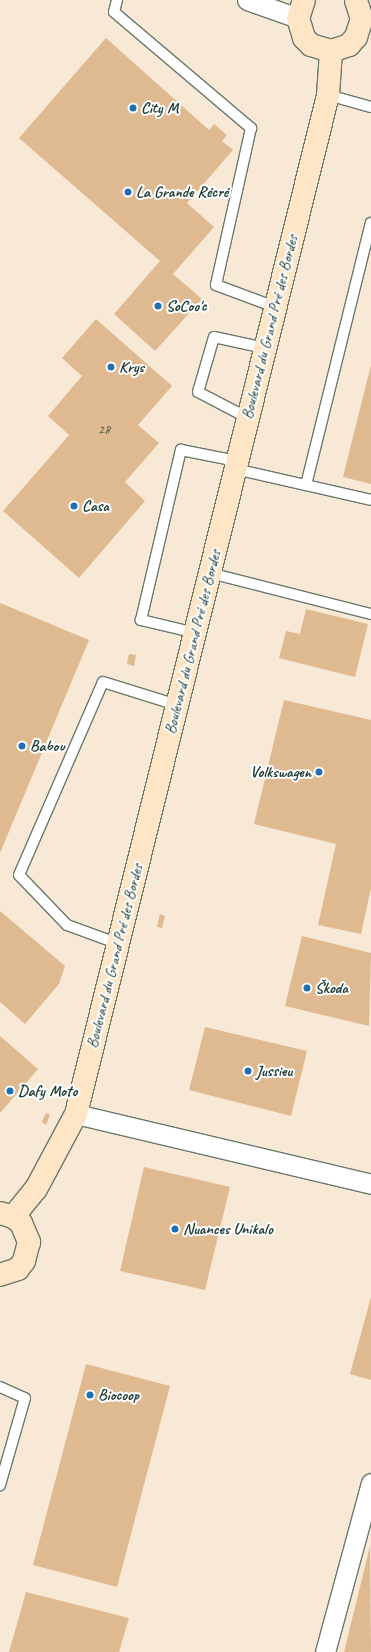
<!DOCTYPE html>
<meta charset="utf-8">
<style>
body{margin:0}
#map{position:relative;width:371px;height:1652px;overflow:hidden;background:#f8e9d6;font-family:Caveat,sans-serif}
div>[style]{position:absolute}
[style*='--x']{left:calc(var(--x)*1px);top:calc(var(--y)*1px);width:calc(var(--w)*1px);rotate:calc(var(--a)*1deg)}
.building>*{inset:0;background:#dfb98f}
.roads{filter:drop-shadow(1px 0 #6b796d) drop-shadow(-1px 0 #6b796d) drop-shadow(0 1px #6b796d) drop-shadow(0 -1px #6b796d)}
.lane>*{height:10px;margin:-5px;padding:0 5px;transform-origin:5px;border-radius:5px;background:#fff}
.street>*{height:19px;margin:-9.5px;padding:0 9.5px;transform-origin:9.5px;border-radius:9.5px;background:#fff}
.secondary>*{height:22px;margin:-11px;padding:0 11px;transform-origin:11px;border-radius:11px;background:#fde5c5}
.dots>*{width:11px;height:11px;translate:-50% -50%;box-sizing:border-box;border:2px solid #fff;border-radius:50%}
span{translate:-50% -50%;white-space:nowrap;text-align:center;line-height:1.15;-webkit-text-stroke:4px #fff;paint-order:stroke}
.number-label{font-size:14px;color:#4f5c4b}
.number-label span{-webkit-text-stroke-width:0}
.poi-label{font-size:16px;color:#1f3d34;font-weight:700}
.left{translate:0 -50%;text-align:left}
.right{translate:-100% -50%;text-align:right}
.street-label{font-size:16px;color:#1f3d34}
</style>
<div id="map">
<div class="building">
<i style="clip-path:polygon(106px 38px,209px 130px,214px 124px,227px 135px,222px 141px,233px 150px,187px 203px,214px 227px,173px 274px,202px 299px,155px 351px,114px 314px,160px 261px,19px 138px)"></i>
<i style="clip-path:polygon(96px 319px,172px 386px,138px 425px,159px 443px,125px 482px,145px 501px,79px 578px,3px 511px,69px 435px,48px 416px,82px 376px,62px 358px)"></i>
<i style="clip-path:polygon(371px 365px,371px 484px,343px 477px)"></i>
<i style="clip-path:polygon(0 603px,89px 640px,0 853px)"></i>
<i style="clip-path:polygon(306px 609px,368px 624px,355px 677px,279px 658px,286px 631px,300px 634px)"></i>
<i style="clip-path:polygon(129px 654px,136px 655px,134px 666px,127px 664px)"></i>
<i style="clip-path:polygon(284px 700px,371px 720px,371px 888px,361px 934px,318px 925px,336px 844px,254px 824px)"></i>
<i style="clip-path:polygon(0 911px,65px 966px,59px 984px,25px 1024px,0 1002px)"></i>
<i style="clip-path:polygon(160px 914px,165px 916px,162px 928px,157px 927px)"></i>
<i style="clip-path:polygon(302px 936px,371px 953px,369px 1026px,285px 1006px)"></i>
<i style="clip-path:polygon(205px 1027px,307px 1051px,291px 1116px,189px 1090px)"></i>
<i style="clip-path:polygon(0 1036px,38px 1069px,0 1113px)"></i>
<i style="clip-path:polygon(46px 1113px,50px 1115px,46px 1125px,42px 1122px)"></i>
<i style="clip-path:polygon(144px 1167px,230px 1187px,205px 1290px,120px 1271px)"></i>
<i style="clip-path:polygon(371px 1297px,371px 1380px,350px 1374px)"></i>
<i style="clip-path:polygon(86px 1364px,170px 1386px,117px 1587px,33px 1565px)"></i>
<i style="clip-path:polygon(370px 1546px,371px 1652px,344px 1652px)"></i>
<i style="clip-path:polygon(26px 1592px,129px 1618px,119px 1652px,9px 1652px)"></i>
</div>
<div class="roads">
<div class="lane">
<i style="--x:117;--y:0;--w:12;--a:104"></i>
<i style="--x:114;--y:12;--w:180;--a:40.3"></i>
<i style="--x:251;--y:128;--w:161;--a:102.6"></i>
<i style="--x:216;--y:285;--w:63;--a:20.4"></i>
<i style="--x:328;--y:95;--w:45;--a:15.6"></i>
<i style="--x:248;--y:418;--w:56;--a:-152.5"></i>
<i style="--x:198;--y:392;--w:57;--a:-73.8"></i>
<i style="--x:214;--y:337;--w:52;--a:12.2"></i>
<i style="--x:235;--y:469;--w:139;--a:12.8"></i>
<i style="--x:306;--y:485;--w:270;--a:-76.1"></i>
<i style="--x:210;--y:573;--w:166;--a:14.3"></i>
<i style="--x:196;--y:633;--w:57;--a:-166.7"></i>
<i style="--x:141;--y:620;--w:175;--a:-76.8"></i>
<i style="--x:181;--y:450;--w:57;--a:11.1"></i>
<i style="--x:119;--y:944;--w:55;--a:-159.9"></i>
<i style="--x:67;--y:925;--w:69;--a:-133.8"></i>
<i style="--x:19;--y:875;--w:210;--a:-66.5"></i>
<i style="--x:103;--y:682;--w:77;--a:17.3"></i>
<i style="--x:0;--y:1387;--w:27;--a:24"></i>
<i style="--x:25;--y:1398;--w:91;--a:106"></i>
</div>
<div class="street">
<i style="--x:247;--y:0;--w:54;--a:19.4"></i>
<i style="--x:76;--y:1114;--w:303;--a:13.3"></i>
<i style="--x:325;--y:1652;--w:175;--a:-74.8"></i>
</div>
<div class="secondary">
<i style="--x:304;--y:0;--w:19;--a:108"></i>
<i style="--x:298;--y:18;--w:21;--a:73"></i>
<i style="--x:304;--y:38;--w:10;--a:45"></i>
<i style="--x:311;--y:45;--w:21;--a:17"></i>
<i style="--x:331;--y:51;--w:19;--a:-18"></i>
<i style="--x:349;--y:45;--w:11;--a:-49"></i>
<i style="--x:356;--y:37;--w:19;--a:-72"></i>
<i style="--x:362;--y:19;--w:20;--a:-108"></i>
<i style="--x:0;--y:1213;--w:14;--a:17"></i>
<i style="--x:13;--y:1217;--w:10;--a:37"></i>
<i style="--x:21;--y:1223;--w:21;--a:67"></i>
<i style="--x:29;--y:1242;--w:20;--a:105"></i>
<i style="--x:24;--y:1261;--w:10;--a:127"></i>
<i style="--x:18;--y:1269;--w:19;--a:162"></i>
<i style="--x:13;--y:1217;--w:36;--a:-51"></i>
<i style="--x:36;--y:1189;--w:85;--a:-61.9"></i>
<i style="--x:76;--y:1114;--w:1050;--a:-76.11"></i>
<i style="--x:328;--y:95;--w:44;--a:-86.1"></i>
</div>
</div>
<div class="dots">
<i style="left:133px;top:108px;background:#1f6fb2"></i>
<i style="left:128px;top:192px;background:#1f6fb2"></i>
<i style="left:158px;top:306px;background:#1f6fb2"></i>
<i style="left:111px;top:367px;background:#1f6fb2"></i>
<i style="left:74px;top:506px;background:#1f6fb2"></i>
<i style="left:22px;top:746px;background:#1f6fb2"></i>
<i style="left:319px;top:772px;background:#1f6fb2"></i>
<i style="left:307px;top:988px;background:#1f6fb2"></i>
<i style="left:248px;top:1071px;background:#1f6fb2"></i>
<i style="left:10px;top:1091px;background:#1f6fb2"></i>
<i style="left:175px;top:1229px;background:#1f6fb2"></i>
<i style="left:90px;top:1395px;background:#1f6fb2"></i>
</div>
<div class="number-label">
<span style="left:104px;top:430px">28</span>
</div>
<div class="poi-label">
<span class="left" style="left:141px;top:108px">City M</span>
<span class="left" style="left:136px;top:192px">La Grande Récré</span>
<span class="left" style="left:166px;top:306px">SoCoo'c</span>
<span class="left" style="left:119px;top:367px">Krys</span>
<span class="left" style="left:82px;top:506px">Casa</span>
<span class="left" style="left:30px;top:746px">Babou</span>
<span class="right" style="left:311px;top:772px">Volkswagen</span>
<span class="left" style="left:315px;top:988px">Škoda</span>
<span class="left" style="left:256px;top:1071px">Jussieu</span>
<span class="left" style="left:18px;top:1091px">Dafy Moto</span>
<span class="left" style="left:183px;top:1229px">Nuances Unikalo</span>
<span class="left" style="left:98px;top:1395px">Biocoop</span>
</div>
<div class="street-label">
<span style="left:270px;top:327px;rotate:-76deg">Boulevard du Grand Pré des Bordes</span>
<span style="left:193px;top:642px;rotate:-76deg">Boulevard du Grand Pré des Bordes</span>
<span style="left:115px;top:956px;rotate:-76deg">Boulevard du Grand Pré des Bordes</span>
</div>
</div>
